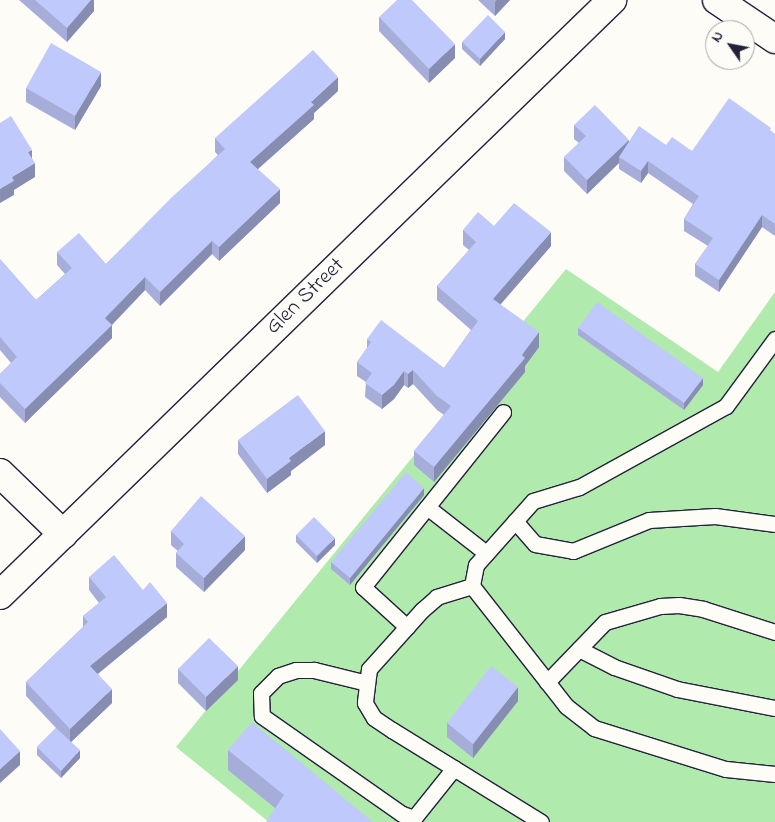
<!DOCTYPE html>
<style>
body{margin:0}
#map{position:relative;width:775px;height:822px;overflow:hidden;background:#fdfcf7;font-family:"Indie Flower",sans-serif}
div>[style]{position:absolute}
[style*='--x']{left:calc(var(--x)*1px);top:calc(var(--y)*1px);width:calc(var(--w)*1px);rotate:calc(var(--a)*1deg)}
.green>*{inset:0;background:#b1eaad}
.roads{filter:drop-shadow(1px 0 #22223b) drop-shadow(-1px 0 #22223b) drop-shadow(0 1px #22223b) drop-shadow(0 -1px #22223b)}
.service>*{height:15px;margin:-7.5px;padding:0 7.5px;transform-origin:7.5px;border-radius:7.5px;background:#fdfcf7}
.minor>*{height:28px;margin:-14px;padding:0 14px;transform-origin:14px;border-radius:14px;background:#fdfcf7}
.tertiary>*{height:28px;margin:-14px;padding:0 14px;transform-origin:14px;border-radius:14px;background:#fdfcf7}
.wall>*{inset:0;background:#a5add8}
.shaded-wall>*{inset:0;background:#868db0}
.building>*{inset:0;background:#c0c9fb}
span{translate:-50% -50%;white-space:nowrap;text-align:center;line-height:1.15;-webkit-text-stroke:4px #fdfcf7;paint-order:stroke}
.street-label{font-size:22px;color:#22223b}
.north{position:absolute;left:705px;top:20px;width:50px;height:50px;box-sizing:border-box;background:#fdfcf7;border:1px solid #a5a5ac;border-radius:50%;rotate:303deg;font-size:14px;font-weight:700;line-height:20px;text-align:center;color:#22223b}
.north::after{content:'';display:block;margin:auto;width:18px;height:22px;background:#22223b;clip-path:polygon(50% 0,100% 100%,50% 72%,0 100%)}
</style>
<div id="map">
<div class="green">
<i style="clip-path:polygon(566px 269px,718px 372px,775px 292px,775px 822px,269px 822px,176px 747px)"></i>
</div>
<div class="roads">
<div class="service">
<i style="--x:775;--y:339;--w:83;--a:126.2"></i>
<i style="--x:726;--y:406;--w:168;--a:151.1"></i>
<i style="--x:579;--y:487;--w:48;--a:163.1"></i>
<i style="--x:533;--y:501;--w:86;--a:131.7"></i>
<i style="--x:476;--y:565;--w:21;--a:101"></i>
<i style="--x:472;--y:586;--w:152;--a:51.9"></i>
<i style="--x:566;--y:706;--w:36;--a:38"></i>
<i style="--x:594;--y:728;--w:138;--a:17.3"></i>
<i style="--x:726;--y:769;--w:49;--a:5.8"></i>
<i style="--x:427;--y:507;--w:75;--a:37.9"></i>
<i style="--x:515;--y:521;--w:30;--a:49"></i>
<i style="--x:535;--y:544;--w:39;--a:10"></i>
<i style="--x:573;--y:551;--w:82;--a:-22.2"></i>
<i style="--x:649;--y:520;--w:66;--a:-3.5"></i>
<i style="--x:715;--y:516;--w:61;--a:7.6"></i>
<i style="--x:472;--y:586;--w:37;--a:163"></i>
<i style="--x:437;--y:597;--w:20;--a:139"></i>
<i style="--x:422;--y:610;--w:79;--a:131.9"></i>
<i style="--x:369;--y:669;--w:34;--a:97"></i>
<i style="--x:365;--y:703;--w:17;--a:59"></i>
<i style="--x:374;--y:718;--w:22;--a:34"></i>
<i style="--x:392;--y:730;--w:175;--a:31.7"></i>
<i style="--x:407;--y:627;--w:59;--a:-137.7"></i>
<i style="--x:363;--y:587;--w:224;--a:-51.3"></i>
<i style="--x:579;--y:649;--w:39;--a:27"></i>
<i style="--x:614;--y:667;--w:67;--a:19.2"></i>
<i style="--x:677;--y:689;--w:100;--a:11"></i>
<i style="--x:547;--y:682;--w:83;--a:-46"></i>
<i style="--x:605;--y:622;--w:57;--a:-16.2"></i>
<i style="--x:660;--y:606;--w:19;--a:-3"></i>
<i style="--x:679;--y:605;--w:24;--a:9"></i>
<i style="--x:703;--y:609;--w:76;--a:17.7"></i>
<i style="--x:367;--y:683;--w:55;--a:-166.2"></i>
<i style="--x:314;--y:670;--w:18;--a:180"></i>
<i style="--x:296;--y:670;--w:19;--a:162"></i>
<i style="--x:278;--y:676;--w:24;--a:135"></i>
<i style="--x:261;--y:693;--w:23;--a:88"></i>
<i style="--x:262;--y:716;--w:171;--a:35"></i>
<i style="--x:402;--y:814;--w:13;--a:18"></i>
<i style="--x:414;--y:818;--w:64;--a:-51.3"></i>
</div>
<div class="minor">
<i style="--x:0;--y:473;--w:88;--a:44.1"></i>
<i style="--x:0;--y:595;--w:854;--a:-44.19"></i>
</div>
<div class="tertiary">
<i style="--x:717;--y:0;--w:70;--a:33.9"></i>
</div>
</div>
<div class="wall">
<i style="clip-path:polygon(19px 0,94px 0,94px 11px,67px 42px)"></i>
<i style="clip-path:polygon(478px 0,510px 0,495px 16px)"></i>
<i style="clip-path:polygon(379px 17px,455px 58px,429px 83px,379px 31px)"></i>
<i style="clip-path:polygon(505px 39px,480px 66px,462px 49px,462px 42px)"></i>
<i style="clip-path:polygon(101px 86px,75px 130px,26px 102px,26px 88px)"></i>
<i style="clip-path:polygon(338px 91px,314px 113px,314px 119px,258px 169px,280px 203px,219px 261px,212px 254px,160px 306px,145px 290px,112px 325px,112px 338px,25px 423px,0 397px,0 374px,11px 363px,0 350px,0 259px,36px 300px,65px 274px,57px 265px,57px 252px,106px 264px,218px 155px,215px 152px,215px 138px)"></i>
<i style="clip-path:polygon(574px 125px,629px 141px,666px 145px,692px 151px,771px 132px,775px 134px,775px 236px,762px 227px,719px 292px,695px 276px,695px 264px,708px 246px,684px 231px,684px 219px,693px 204px,648px 173px,641px 183px,619px 169px,619px 163px,587px 194px,564px 171px,564px 157px,579px 143px,574px 139px)"></i>
<i style="clip-path:polygon(494px 226px,551px 246px,500px 305px,539px 347px,525px 366px,525px 372px,434px 482px,414px 465px,414px 451px,444px 415px,437px 410px,413px 384px,408px 388px,404px 385px,394px 399px,382px 409px,365px 397px,366px 382px,357px 376px,357px 362px,367px 348px,367px 339px,444px 368px,471px 330px,437px 300px,437px 286px,469px 250px,463px 245px,463px 230px)"></i>
<i style="clip-path:polygon(578px 328px,703px 385px,684px 410px,578px 335px)"></i>
<i style="clip-path:polygon(238px 440px,325px 445px,291px 471px,291px 475px,267px 493px,238px 454px)"></i>
<i style="clip-path:polygon(424px 495px,350px 585px,331px 569px,331px 562px)"></i>
<i style="clip-path:polygon(171px 531px,245px 550px,204px 592px,176px 567px,176px 553px,178px 551px,171px 545px)"></i>
<i style="clip-path:polygon(296px 535px,335px 545px,317px 563px,296px 542px)"></i>
<i style="clip-path:polygon(89px 577px,143px 590px,167px 617px,98px 674px,112px 703px,71px 742px,80px 758px,61px 778px,37px 755px,37px 747px,56px 728px,26px 696px,26px 682px,83px 627px,83px 616px,99px 603px,89px 590px)"></i>
<i style="clip-path:polygon(178px 669px,238px 680px,206px 711px,178px 683px)"></i>
<i style="clip-path:polygon(518px 701px,473px 758px,447px 737px,447px 723px)"></i>
<i style="clip-path:polygon(228px 750px,373px 822px,275px 808px,228px 770px)"></i>
</div>
<div class="shaded-wall">
<i style="clip-path:polygon(91px 0,94px 0,94px 11px,67px 42px,67px 28px)"></i>
<i style="clip-path:polygon(497px 0,510px 0,495px 16px,495px 2px)"></i>
<i style="clip-path:polygon(505px 32px,505px 39px,480px 66px,480px 59px)"></i>
<i style="clip-path:polygon(455px 44px,455px 58px,429px 83px,429px 69px)"></i>
<i style="clip-path:polygon(101px 72px,101px 86px,75px 130px,75px 116px)"></i>
<i style="clip-path:polygon(338px 77px,338px 91px,314px 113px,314px 119px,250px 176px,250px 162px,311px 102px)"></i>
<i style="clip-path:polygon(629px 140px,629px 154px,619px 157px,619px 163px,587px 194px,587px 180px)"></i>
<i style="clip-path:polygon(32px 150px,32px 164px,28px 152px)"></i>
<i style="clip-path:polygon(648px 161px,648px 173px,641px 183px,641px 171px)"></i>
<i style="clip-path:polygon(35px 163px,35px 177px,14px 190px,14px 195px,0 203px,0 189px,12px 177px)"></i>
<i style="clip-path:polygon(280px 189px,280px 203px,219px 261px,219px 247px)"></i>
<i style="clip-path:polygon(762px 215px,762px 227px,719px 292px,719px 280px)"></i>
<i style="clip-path:polygon(551px 232px,551px 246px,493px 313px,493px 299px)"></i>
<i style="clip-path:polygon(212px 241px,212px 254px,160px 306px,160px 292px)"></i>
<i style="clip-path:polygon(145px 277px,145px 290px,105px 332px,105px 318px)"></i>
<i style="clip-path:polygon(112px 325px,112px 338px,25px 423px,25px 409px)"></i>
<i style="clip-path:polygon(539px 332px,539px 347px,525px 366px,525px 372px,434px 482px,434px 467px)"></i>
<i style="clip-path:polygon(413px 370px,413px 384px,408px 388px,408px 374px)"></i>
<i style="clip-path:polygon(404px 371px,404px 385px,394px 399px,382px 409px,382px 395px)"></i>
<i style="clip-path:polygon(703px 378px,703px 385px,684px 410px,684px 403px)"></i>
<i style="clip-path:polygon(325px 431px,325px 445px,291px 471px,291px 475px,267px 493px,267px 479px,289px 458px)"></i>
<i style="clip-path:polygon(424px 488px,424px 495px,350px 585px,350px 578px)"></i>
<i style="clip-path:polygon(245px 536px,245px 550px,204px 592px,204px 578px)"></i>
<i style="clip-path:polygon(335px 538px,335px 545px,317px 563px,317px 556px)"></i>
<i style="clip-path:polygon(167px 603px,167px 617px,90px 680px,90px 666px)"></i>
<i style="clip-path:polygon(238px 666px,238px 680px,206px 711px,206px 697px)"></i>
<i style="clip-path:polygon(518px 687px,518px 701px,473px 758px,473px 744px)"></i>
<i style="clip-path:polygon(112px 689px,112px 703px,70px 743px,70px 729px)"></i>
<i style="clip-path:polygon(80px 750px,80px 758px,61px 778px,61px 771px)"></i>
<i style="clip-path:polygon(20px 751px,20px 765px,0 783px,0 769px)"></i>
</div>
<div class="building">
<i style="clip-path:polygon(35px 0,91px 0,67px 28px)"></i>
<i style="clip-path:polygon(397px 0,412px 0,455px 44px,429px 69px,379px 17px)"></i>
<i style="clip-path:polygon(488px 15px,505px 32px,480px 59px,462px 42px)"></i>
<i style="clip-path:polygon(51px 43px,101px 72px,75px 116px,26px 88px)"></i>
<i style="clip-path:polygon(313px 50px,338px 77px,311px 102px,314px 105px,250px 162px,280px 189px,219px 247px,212px 241px,160px 292px,145px 277px,105px 318px,112px 325px,25px 409px,0 383px,0 374px,17px 357px,0 337px,0 259px,36px 300px,72px 268px,57px 252px,79px 233px,106px 264px,171px 198px,225px 149px,215px 138px)"></i>
<i style="clip-path:polygon(729px 98px,771px 128px,770px 130px,775px 134px,775px 224px,762px 215px,719px 280px,695px 264px,713px 238px,684px 219px,699px 196px,648px 161px,641px 171px,619px 157px,639px 126px,666px 145px,672px 137px,692px 151px)"></i>
<i style="clip-path:polygon(595px 105px,629px 140px,587px 180px,564px 157px,586px 136px,574px 125px)"></i>
<i style="clip-path:polygon(11px 116px,32px 150px,28px 152px,35px 163px,12px 177px,14px 181px,0 189px,0 123px)"></i>
<i style="clip-path:polygon(514px 203px,551px 232px,493px 299px,539px 332px,522px 355px,525px 358px,434px 467px,414px 451px,451px 406px,437px 396px,413px 370px,408px 374px,404px 371px,394px 385px,382px 395px,365px 383px,372px 373px,357px 362px,371px 342px,367px 339px,381px 320px,444px 368px,478px 321px,437px 286px,476px 242px,463px 230px,478px 212px,494px 226px)"></i>
<i style="clip-path:polygon(597px 302px,703px 378px,684px 403px,578px 328px)"></i>
<i style="clip-path:polygon(298px 395px,325px 431px,289px 458px,291px 461px,267px 479px,238px 440px)"></i>
<i style="clip-path:polygon(406px 472px,424px 488px,350px 578px,331px 562px)"></i>
<i style="clip-path:polygon(201px 496px,245px 536px,204px 578px,176px 553px,184px 544px,171px 531px)"></i>
<i style="clip-path:polygon(314px 517px,335px 538px,317px 556px,296px 535px)"></i>
<i style="clip-path:polygon(114px 555px,143px 590px,150px 582px,167px 603px,90px 666px,112px 689px,70px 729px,26px 682px,88px 622px,83px 616px,106px 597px,89px 577px)"></i>
<i style="clip-path:polygon(209px 638px,238px 666px,206px 697px,178px 669px)"></i>
<i style="clip-path:polygon(491px 666px,518px 687px,473px 744px,447px 723px)"></i>
<i style="clip-path:polygon(252px 722px,373px 822px,266px 822px,284px 795px,228px 750px)"></i>
<i style="clip-path:polygon(56px 728px,80px 750px,61px 771px,37px 747px)"></i>
<i style="clip-path:polygon(0 729px,20px 751px,0 769px)"></i>
</div>
<div class="street-label">
<span style="left:306px;top:297px;rotate:-44deg">Glen Street</span>
</div>
<div class="north">N</div>
</div>
